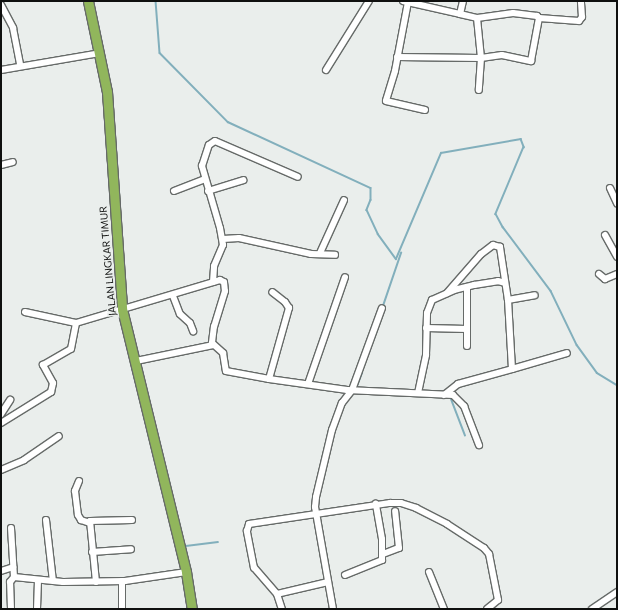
<!DOCTYPE html>
<style>
body{margin:0}
#map{position:relative;width:618px;height:610px;overflow:hidden;background:#eaeeec;font-family:Commissioner,sans-serif}
div>[style]{position:absolute}
[style*='--x']{left:calc(var(--x)*1px);top:calc(var(--y)*1px);width:calc(var(--w)*1px);rotate:calc(var(--a)*1deg)}
.stream>*{height:1.5px;margin:-0.75px;padding:0 0.75px;transform-origin:0.75px;border-radius:0.75px;background:#82afbc}
.roads{filter:drop-shadow(1px 0 #666a68) drop-shadow(-1px 0 #666a68) drop-shadow(0 1px #666a68) drop-shadow(0 -1px #666a68)}
.minor>*{height:6px;margin:-3px;padding:0 3px;transform-origin:3px;border-radius:3px;background:#fff}
.highway>*{height:9px;margin:-4.5px;padding:0 4.5px;transform-origin:4.5px;border-radius:4.5px;background:#91b65c}
span{translate:-50% -50%;white-space:nowrap;text-align:center;line-height:1.15;-webkit-text-stroke:3px #eaeeec;paint-order:stroke}
.street-label{font-size:10px;color:#0f100f}
.frame{position:absolute;inset:0;border:2px solid #0f100f;pointer-events:none}
</style>
<div id="map">
<div class="stream">
<i style="--x:156;--y:1;--w:52;--a:85.6"></i>
<i style="--x:160;--y:53;--w:97;--a:45.4"></i>
<i style="--x:228;--y:122;--w:157;--a:24.8"></i>
<i style="--x:371;--y:188;--w:12;--a:90"></i>
<i style="--x:371;--y:200;--w:11;--a:112"></i>
<i style="--x:367;--y:210;--w:26;--a:65"></i>
<i style="--x:378;--y:234;--w:31;--a:54"></i>
<i style="--x:396;--y:259;--w:115;--a:-67"></i>
<i style="--x:441;--y:153;--w:81;--a:-9.9"></i>
<i style="--x:521;--y:139;--w:9;--a:69"></i>
<i style="--x:524;--y:147;--w:73;--a:112.7"></i>
<i style="--x:496;--y:214;--w:15;--a:62"></i>
<i style="--x:503;--y:227;--w:80;--a:53.1"></i>
<i style="--x:551;--y:291;--w:60;--a:64.3"></i>
<i style="--x:577;--y:345;--w:34;--a:54"></i>
<i style="--x:597;--y:373;--w:23;--a:31"></i>
<i style="--x:383;--y:306;--w:56;--a:-71.2"></i>
<i style="--x:357;--y:386;--w:14;--a:-69"></i>
<i style="--x:451;--y:398;--w:40;--a:69"></i>
<i style="--x:186;--y:546;--w:32;--a:-7"></i>
</div>
<div class="roads">
<div class="minor">
<i style="--x:403;--y:1;--w:58;--a:12.8"></i>
<i style="--x:460;--y:14;--w:13;--a:-77"></i>
<i style="--x:408;--y:2;--w:70;--a:100.7"></i>
<i style="--x:395;--y:71;--w:31;--a:107"></i>
<i style="--x:386;--y:101;--w:40;--a:13"></i>
<i style="--x:1;--y:5;--w:26;--a:62"></i>
<i style="--x:13;--y:28;--w:38;--a:79"></i>
<i style="--x:460;--y:14;--w:17;--a:13"></i>
<i style="--x:477;--y:18;--w:40;--a:84.3"></i>
<i style="--x:481;--y:58;--w:21;--a:-8"></i>
<i style="--x:502;--y:55;--w:30;--a:12"></i>
<i style="--x:531;--y:61;--w:44;--a:-79.5"></i>
<i style="--x:539;--y:18;--w:3;--a:-135"></i>
<i style="--x:537;--y:16;--w:24;--a:-173"></i>
<i style="--x:513;--y:13;--w:36;--a:172"></i>
<i style="--x:539;--y:18;--w:40;--a:4.3"></i>
<i style="--x:579;--y:21;--w:5;--a:-53"></i>
<i style="--x:582;--y:17;--w:16;--a:-94"></i>
<i style="--x:397;--y:57;--w:84;--a:0.7"></i>
<i style="--x:481;--y:58;--w:32;--a:94"></i>
<i style="--x:1;--y:70;--w:100;--a:-9.7"></i>
<i style="--x:326;--y:70;--w:81;--a:-58.1"></i>
<i style="--x:1;--y:165;--w:12;--a:-14"></i>
<i style="--x:610;--y:188;--w:17;--a:65"></i>
<i style="--x:174;--y:191;--w:33;--a:-21"></i>
<i style="--x:208;--y:191;--w:37;--a:-17"></i>
<i style="--x:605;--y:235;--w:25;--a:61"></i>
<i style="--x:223;--y:239;--w:16;--a:-4"></i>
<i style="--x:239;--y:238;--w:74;--a:12.5"></i>
<i style="--x:311;--y:254;--w:24;--a:2"></i>
<i style="--x:320;--y:253;--w:58;--a:-65.6"></i>
<i style="--x:599;--y:274;--w:8;--a:40"></i>
<i style="--x:605;--y:279;--w:13;--a:-23"></i>
<i style="--x:213;--y:282;--w:16;--a:-86"></i>
<i style="--x:214;--y:266;--w:23;--a:-67"></i>
<i style="--x:223;--y:245;--w:17;--a:-100"></i>
<i style="--x:220;--y:228;--w:65;--a:-106.2"></i>
<i style="--x:202;--y:166;--w:22;--a:-72"></i>
<i style="--x:209;--y:145;--w:7;--a:-34"></i>
<i style="--x:215;--y:141;--w:90;--a:23.4"></i>
<i style="--x:173;--y:296;--w:19;--a:69"></i>
<i style="--x:180;--y:314;--w:13;--a:42"></i>
<i style="--x:190;--y:323;--w:9;--a:69"></i>
<i style="--x:508;--y:300;--w:27;--a:-10"></i>
<i style="--x:25;--y:312;--w:52;--a:12.2"></i>
<i style="--x:426;--y:328;--w:41;--a:1.4"></i>
<i style="--x:467;--y:346;--w:59;--a:-90"></i>
<i style="--x:136;--y:361;--w:79;--a:-11.7"></i>
<i style="--x:512;--y:369;--w:57;--a:-16.2"></i>
<i style="--x:269;--y:379;--w:74;--a:-74.3"></i>
<i style="--x:289;--y:308;--w:7;--a:-124"></i>
<i style="--x:285;--y:302;--w:16;--a:-142"></i>
<i style="--x:308;--y:384;--w:113;--a:-70.9"></i>
<i style="--x:418;--y:393;--w:39;--a:-78"></i>
<i style="--x:426;--y:355;--w:42;--a:-88.6"></i>
<i style="--x:427;--y:313;--w:14;--a:-69"></i>
<i style="--x:432;--y:300;--w:24;--a:-24"></i>
<i style="--x:454;--y:290;--w:21;--a:-14"></i>
<i style="--x:474;--y:285;--w:24;--a:-9"></i>
<i style="--x:498;--y:281;--w:7;--a:16"></i>
<i style="--x:444;--y:395;--w:18;--a:-38"></i>
<i style="--x:458;--y:384;--w:56;--a:-15.5"></i>
<i style="--x:512;--y:369;--w:69;--a:-93.3"></i>
<i style="--x:508;--y:300;--w:54;--a:-98.6"></i>
<i style="--x:500;--y:247;--w:7;--a:-164"></i>
<i style="--x:493;--y:245;--w:15;--a:143"></i>
<i style="--x:481;--y:254;--w:52;--a:131.1"></i>
<i style="--x:1;--y:414;--w:17;--a:-57"></i>
<i style="--x:1;--y:423;--w:59;--a:-31.8"></i>
<i style="--x:51;--y:392;--w:9;--a:-77"></i>
<i style="--x:53;--y:383;--w:21;--a:-119"></i>
<i style="--x:43;--y:365;--w:32;--a:-30"></i>
<i style="--x:71;--y:349;--w:26;--a:-79"></i>
<i style="--x:76;--y:323;--w:150;--a:-16.6"></i>
<i style="--x:220;--y:280;--w:4;--a:27"></i>
<i style="--x:224;--y:282;--w:9;--a:84"></i>
<i style="--x:225;--y:291;--w:37;--a:107"></i>
<i style="--x:214;--y:326;--w:17;--a:97"></i>
<i style="--x:212;--y:343;--w:15;--a:42"></i>
<i style="--x:223;--y:353;--w:18;--a:81"></i>
<i style="--x:226;--y:371;--w:44;--a:10.5"></i>
<i style="--x:269;--y:379;--w:79;--a:8"></i>
<i style="--x:347;--y:390;--w:106;--a:2.7"></i>
<i style="--x:453;--y:395;--w:16;--a:45"></i>
<i style="--x:464;--y:406;--w:42;--a:69"></i>
<i style="--x:1;--y:470;--w:25;--a:-23"></i>
<i style="--x:24;--y:460;--w:42;--a:-34.4"></i>
<i style="--x:79;--y:481;--w:11;--a:112"></i>
<i style="--x:75;--y:491;--w:24;--a:83"></i>
<i style="--x:78;--y:515;--w:6;--a:59"></i>
<i style="--x:81;--y:520;--w:9;--a:18"></i>
<i style="--x:46;--y:520;--w:61;--a:83.5"></i>
<i style="--x:92;--y:552;--w:39;--a:-4"></i>
<i style="--x:383;--y:554;--w:17;--a:-21"></i>
<i style="--x:399;--y:548;--w:37;--a:-96"></i>
<i style="--x:1;--y:571;--w:13;--a:-18"></i>
<i style="--x:429;--y:572;--w:40;--a:68"></i>
<i style="--x:345;--y:575;--w:40;--a:-22"></i>
<i style="--x:382;--y:560;--w:21;--a:-90"></i>
<i style="--x:382;--y:539;--w:36;--a:-100"></i>
<i style="--x:14;--y:577;--w:49;--a:5.8"></i>
<i style="--x:63;--y:582;--w:62;--a:-0.9"></i>
<i style="--x:125;--y:581;--w:62;--a:-8.4"></i>
<i style="--x:96;--y:582;--w:61;--a:-95.6"></i>
<i style="--x:90;--y:521;--w:42;--a:-1.4"></i>
<i style="--x:328;--y:582;--w:52;--a:166.8"></i>
<i style="--x:277;--y:594;--w:35;--a:-131"></i>
<i style="--x:254;--y:568;--w:38;--a:-101"></i>
<i style="--x:247;--y:531;--w:7;--a:-74"></i>
<i style="--x:249;--y:524;--w:143;--a:-8.5"></i>
<i style="--x:390;--y:503;--w:11;--a:0"></i>
<i style="--x:401;--y:503;--w:16;--a:18"></i>
<i style="--x:416;--y:508;--w:35;--a:27"></i>
<i style="--x:447;--y:524;--w:44;--a:33"></i>
<i style="--x:484;--y:548;--w:8;--a:50"></i>
<i style="--x:489;--y:554;--w:47;--a:78.9"></i>
<i style="--x:498;--y:600;--w:14;--a:141"></i>
<i style="--x:277;--y:594;--w:16;--a:72"></i>
<i style="--x:11;--y:609;--w:27;--a:-92"></i>
<i style="--x:10;--y:582;--w:6;--a:-51"></i>
<i style="--x:14;--y:577;--w:49;--a:-93.5"></i>
<i style="--x:37;--y:609;--w:29;--a:-88"></i>
<i style="--x:122;--y:609;--w:28;--a:-90"></i>
<i style="--x:333;--y:609;--w:104;--a:-100"></i>
<i style="--x:315;--y:507;--w:10;--a:-84"></i>
<i style="--x:316;--y:497;--w:69;--a:-76.6"></i>
<i style="--x:332;--y:430;--w:29;--a:-70"></i>
<i style="--x:342;--y:403;--w:16;--a:-52"></i>
<i style="--x:352;--y:390;--w:87;--a:-69.9"></i>
<i style="--x:592;--y:609;--w:30;--a:-34"></i>
</div>
<div class="highway">
<i style="--x:88;--y:1;--w:93;--a:78.2"></i>
<i style="--x:107;--y:92;--w:218;--a:86"></i>
<i style="--x:122;--y:309;--w:271;--a:76.3"></i>
<i style="--x:186;--y:572;--w:37;--a:81"></i>
</div>
</div>
<div class="street-label">
<span style="left:108px;top:261px;rotate:-95deg">JALAN LINGKAR TIMUR</span>
</div>
<div class="frame"></div>
</div>
